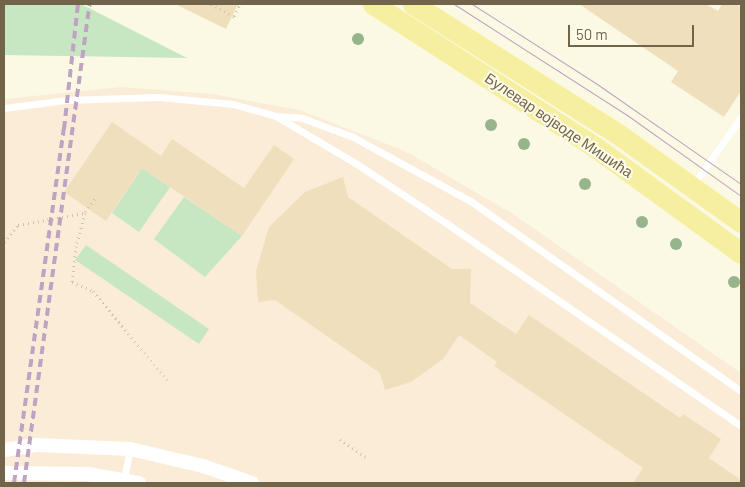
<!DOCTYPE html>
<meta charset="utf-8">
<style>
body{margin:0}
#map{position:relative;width:745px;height:487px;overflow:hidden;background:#fbf9e3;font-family:Barlow,sans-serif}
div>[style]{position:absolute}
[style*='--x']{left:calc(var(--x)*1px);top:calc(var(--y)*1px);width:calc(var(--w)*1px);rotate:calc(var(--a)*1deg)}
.commercial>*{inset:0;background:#fbecd7}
.green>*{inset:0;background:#c7e7c3}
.building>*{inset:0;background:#efdfbc}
.path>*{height:3px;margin-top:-1.5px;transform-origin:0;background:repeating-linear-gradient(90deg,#d3c3a0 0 1px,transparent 0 5px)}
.service>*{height:7px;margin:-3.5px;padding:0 3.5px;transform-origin:3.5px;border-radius:3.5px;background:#fff}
.minor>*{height:14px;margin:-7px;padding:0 7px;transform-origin:7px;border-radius:7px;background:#fff}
.primary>*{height:21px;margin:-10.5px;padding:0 10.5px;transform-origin:10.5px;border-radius:10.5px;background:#f6ef9f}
.tram>*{height:1px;margin:-0.5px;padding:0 0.5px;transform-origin:0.5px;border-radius:0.5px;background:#bea3c3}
.rail>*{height:4px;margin-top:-2px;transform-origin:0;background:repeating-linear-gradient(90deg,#bea3c3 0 8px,transparent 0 13px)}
.trees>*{width:12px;height:12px;margin:-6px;border-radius:50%;background:#97b48d}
span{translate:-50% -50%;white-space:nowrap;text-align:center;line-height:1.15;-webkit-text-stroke:4px #fefce9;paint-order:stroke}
.street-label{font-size:15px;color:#71644b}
.frame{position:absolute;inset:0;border:5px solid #71644b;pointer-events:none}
.scale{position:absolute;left:568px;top:25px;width:126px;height:22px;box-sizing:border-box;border:2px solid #71644b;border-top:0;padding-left:6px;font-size:15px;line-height:18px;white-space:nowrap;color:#71644b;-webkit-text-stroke:4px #fefce9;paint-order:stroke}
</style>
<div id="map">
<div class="commercial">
<i style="clip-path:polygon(121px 87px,213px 94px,299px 110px,405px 151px,513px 214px,741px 373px,741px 483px,4px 483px,4px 99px)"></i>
</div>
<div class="green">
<i style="clip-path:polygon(4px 4px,81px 4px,187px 58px,4px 55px)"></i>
<i style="clip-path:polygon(142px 168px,170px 187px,139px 232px,112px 213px)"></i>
<i style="clip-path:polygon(184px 197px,242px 236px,205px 277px,154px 239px)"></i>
<i style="clip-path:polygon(86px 245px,209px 329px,199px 344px,75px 260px)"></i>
</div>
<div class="building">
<i style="clip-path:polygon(175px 4px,238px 4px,226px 29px)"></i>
<i style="clip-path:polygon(579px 4px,706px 4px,718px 11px,722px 4px,736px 4px,741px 7px,741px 91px,724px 117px,671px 82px,678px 71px)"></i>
<i style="clip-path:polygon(112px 122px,161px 156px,172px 139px,244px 188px,274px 145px,294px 159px,242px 236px,142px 168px,106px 221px,64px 192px)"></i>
<i style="clip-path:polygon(343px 177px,348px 197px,452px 269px,471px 269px,470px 303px,516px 334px,529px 315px,680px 418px,683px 414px,721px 439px,709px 458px,741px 480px,741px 483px,633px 483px,643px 468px,494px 366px,497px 362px,459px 335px,443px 359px,411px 382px,385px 390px,380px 373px,275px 300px,258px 302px,256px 271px,269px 227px,305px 192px)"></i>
</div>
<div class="path">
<i style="--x:211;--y:4;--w:26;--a:28"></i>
<i style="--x:234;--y:16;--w:13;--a:-63"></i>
<i style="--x:95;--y:199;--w:17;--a:126"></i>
<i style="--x:85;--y:213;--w:34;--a:105"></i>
<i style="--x:76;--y:246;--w:36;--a:96"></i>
<i style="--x:72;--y:282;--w:23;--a:23"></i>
<i style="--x:93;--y:291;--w:117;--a:50.2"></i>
<i style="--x:4;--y:242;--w:22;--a:-51"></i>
<i style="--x:18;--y:225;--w:68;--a:-10.2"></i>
<i style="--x:340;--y:439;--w:33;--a:35"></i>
</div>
<div class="service">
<i style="--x:4;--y:108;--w:63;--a:-7.4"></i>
<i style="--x:66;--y:100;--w:93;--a:-1.8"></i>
<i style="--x:159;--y:97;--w:74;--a:5.4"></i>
<i style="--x:233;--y:104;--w:45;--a:15.6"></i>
<i style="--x:276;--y:116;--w:94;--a:30.7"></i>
<i style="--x:357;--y:164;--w:107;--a:33.5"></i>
<i style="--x:446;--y:223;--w:358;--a:34.5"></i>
<i style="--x:276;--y:116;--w:26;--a:4"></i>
<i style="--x:302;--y:118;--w:54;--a:20.4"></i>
<i style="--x:353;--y:137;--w:136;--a:28.6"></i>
<i style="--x:472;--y:202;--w:329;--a:35.1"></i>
<i style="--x:693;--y:185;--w:83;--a:-54.8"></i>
<i style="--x:124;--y:479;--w:31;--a:-79"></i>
</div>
<div class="minor">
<i style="--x:4;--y:450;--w:32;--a:-9"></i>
<i style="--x:36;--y:445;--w:94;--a:2.4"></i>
<i style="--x:130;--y:449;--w:75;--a:13.1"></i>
<i style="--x:203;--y:466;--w:52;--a:19.1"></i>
<i style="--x:4;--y:473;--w:84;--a:0.7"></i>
<i style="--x:88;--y:474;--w:52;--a:10"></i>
</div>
<div class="primary">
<i style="--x:373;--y:4;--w:264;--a:32.8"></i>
<i style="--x:595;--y:147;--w:180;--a:36"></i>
<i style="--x:413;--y:4;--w:243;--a:32.4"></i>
<i style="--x:618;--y:134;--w:151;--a:35.6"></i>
</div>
<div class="tram">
<i style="--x:454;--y:4;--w:206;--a:32.7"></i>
<i style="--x:627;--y:115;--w:140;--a:35.4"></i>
<i style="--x:472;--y:4;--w:148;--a:32.6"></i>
<i style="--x:597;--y:84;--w:175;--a:34.8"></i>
</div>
<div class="rail">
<i style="--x:14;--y:483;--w:358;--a:-82"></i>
<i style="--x:64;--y:129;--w:126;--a:-83.6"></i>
<i style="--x:24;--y:483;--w:484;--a:-82.2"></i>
</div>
<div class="trees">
<i style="left:358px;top:39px"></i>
<i style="left:491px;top:125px"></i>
<i style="left:524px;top:144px"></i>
<i style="left:585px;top:184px"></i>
<i style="left:642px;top:222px"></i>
<i style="left:676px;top:244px"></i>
<i style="left:734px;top:282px"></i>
</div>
<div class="street-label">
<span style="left:559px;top:125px;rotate:34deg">Булевар војводе Мишића</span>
</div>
<div class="frame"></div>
<div class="scale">50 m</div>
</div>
